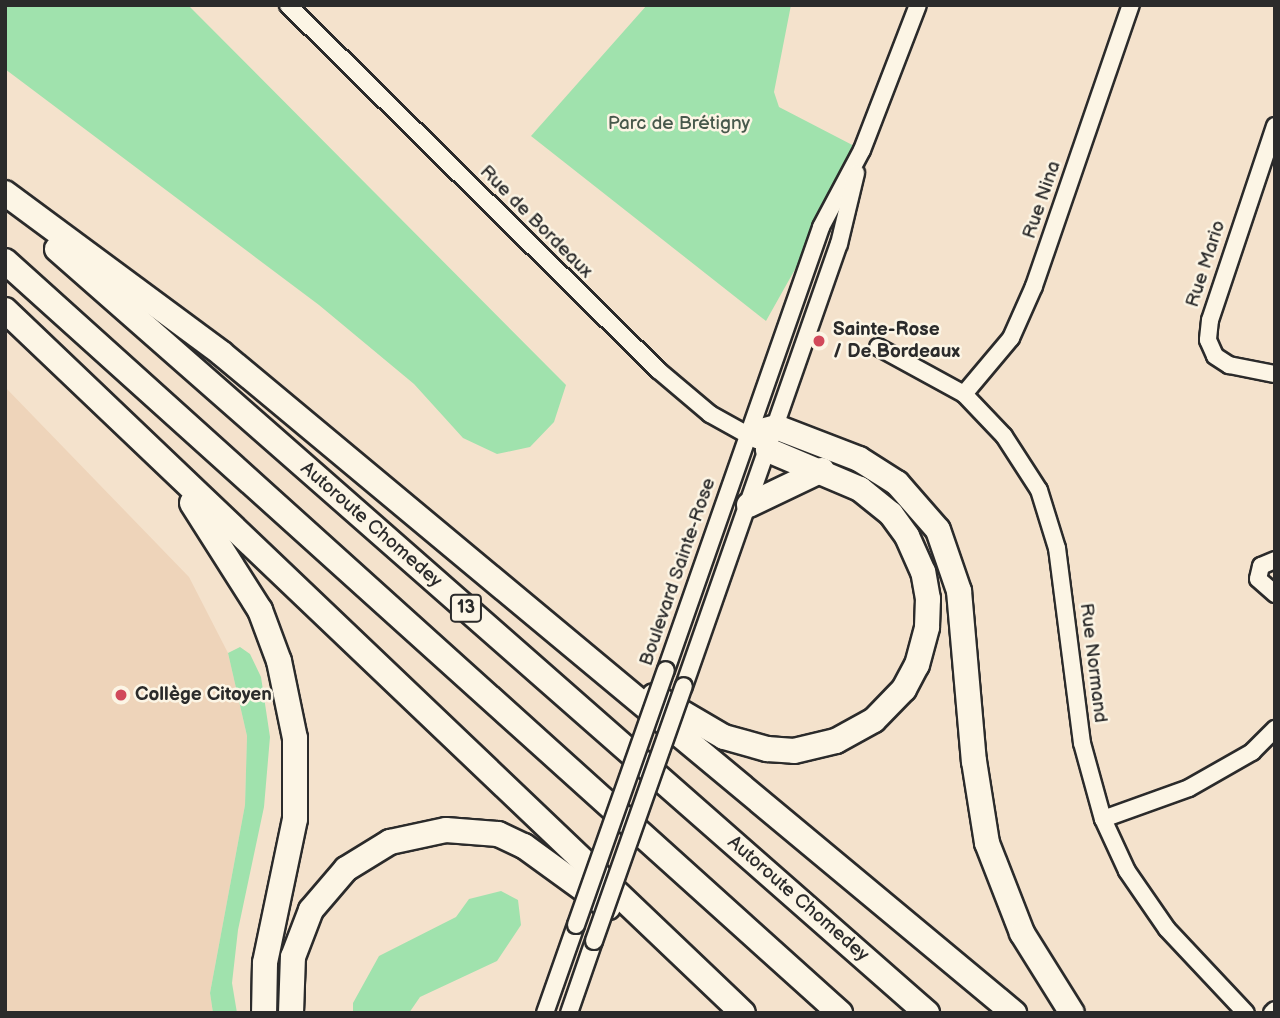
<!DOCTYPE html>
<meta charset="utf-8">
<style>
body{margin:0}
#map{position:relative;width:1280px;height:1018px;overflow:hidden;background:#f4e2cc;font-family:"Balsamiq Sans",sans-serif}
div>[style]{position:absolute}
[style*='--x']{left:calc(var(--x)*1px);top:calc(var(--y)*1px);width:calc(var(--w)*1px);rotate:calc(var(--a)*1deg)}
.built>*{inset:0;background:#eed4ba}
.green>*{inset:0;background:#a0e2ad}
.roads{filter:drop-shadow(2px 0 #2b2b2b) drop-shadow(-2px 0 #2b2b2b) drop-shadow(0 2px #2b2b2b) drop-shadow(0 -2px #2b2b2b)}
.minor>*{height:16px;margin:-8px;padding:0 8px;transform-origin:8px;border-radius:8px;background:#fcf5e5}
.highway>*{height:24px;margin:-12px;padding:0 12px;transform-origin:12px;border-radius:12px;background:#fcf5e5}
.bridges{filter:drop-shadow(2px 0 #2b2b2b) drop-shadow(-2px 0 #2b2b2b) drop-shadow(0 2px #2b2b2b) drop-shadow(0 -2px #2b2b2b)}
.minor-bridge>*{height:16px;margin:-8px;padding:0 8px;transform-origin:8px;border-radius:8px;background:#fcf5e5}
.dots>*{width:19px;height:19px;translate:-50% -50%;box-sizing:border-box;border:4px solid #fcf5e5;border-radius:50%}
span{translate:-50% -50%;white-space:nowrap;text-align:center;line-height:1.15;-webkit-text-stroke:5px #fcf5e5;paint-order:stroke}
.shield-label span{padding:2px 5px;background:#fcf5e5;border:2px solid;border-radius:5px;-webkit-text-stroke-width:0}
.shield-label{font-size:18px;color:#2b2b2b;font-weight:700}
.park-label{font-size:19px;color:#48594c}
.street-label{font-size:19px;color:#2b2b2b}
.poi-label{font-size:19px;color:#2b2b2b;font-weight:700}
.left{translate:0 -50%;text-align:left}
.frame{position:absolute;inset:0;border:7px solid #2b2b2b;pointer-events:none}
</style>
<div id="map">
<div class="built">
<i style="clip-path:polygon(5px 387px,189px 577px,228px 653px,247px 736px,245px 805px,210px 993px,213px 1013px,5px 1013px)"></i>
</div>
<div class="green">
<i style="clip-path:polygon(5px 5px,188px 5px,566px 385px,554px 422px,530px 447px,497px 454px,463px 438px,414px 384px,319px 305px,5px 69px)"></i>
<i style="clip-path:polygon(647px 5px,791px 5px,774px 92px,779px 107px,862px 150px,766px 321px,531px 136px)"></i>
<i style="clip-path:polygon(240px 647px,250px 654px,261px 677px,270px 737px,264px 807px,238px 930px,232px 983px,237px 1013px,213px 1013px,210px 993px,245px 805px,247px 736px,228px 653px)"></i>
<i style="clip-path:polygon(501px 891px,518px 900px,521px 925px,497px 961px,420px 997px,409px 1013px,353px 1013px,353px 1003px,379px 956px,456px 917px,469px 899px)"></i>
</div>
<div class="roads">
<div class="minor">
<i style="--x:288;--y:5;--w:520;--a:44.61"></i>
<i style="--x:658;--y:370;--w:68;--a:40.2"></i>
<i style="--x:710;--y:414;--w:54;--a:29"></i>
<i style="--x:1275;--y:126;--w:205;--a:108.5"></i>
<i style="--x:1210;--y:320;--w:20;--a:96"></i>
<i style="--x:1208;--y:340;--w:17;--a:66"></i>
<i style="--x:1215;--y:356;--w:17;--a:33"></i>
<i style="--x:1229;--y:365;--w:47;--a:11.1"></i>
<i style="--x:878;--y:347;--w:98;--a:28.7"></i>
<i style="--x:964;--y:394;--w:58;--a:46.4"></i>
<i style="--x:1004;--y:436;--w:64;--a:57.1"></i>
<i style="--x:1039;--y:490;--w:61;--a:72.8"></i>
<i style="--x:1057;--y:548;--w:197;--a:82.7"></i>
<i style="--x:1082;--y:743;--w:79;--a:74.6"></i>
<i style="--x:1103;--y:819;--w:57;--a:65.2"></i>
<i style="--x:1127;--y:871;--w:70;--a:55.4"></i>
<i style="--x:1167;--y:929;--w:115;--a:46.8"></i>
<i style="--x:964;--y:394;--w:73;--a:-50"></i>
<i style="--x:1011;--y:338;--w:57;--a:-66.1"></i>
<i style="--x:1034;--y:286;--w:297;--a:-71"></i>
<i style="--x:1275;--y:560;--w:15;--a:157"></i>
<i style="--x:1261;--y:566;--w:13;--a:103"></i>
<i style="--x:1258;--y:579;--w:23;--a:41"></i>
<i style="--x:666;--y:670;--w:469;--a:-70.7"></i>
<i style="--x:821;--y:227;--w:87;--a:-62"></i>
<i style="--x:862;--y:150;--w:155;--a:-68.9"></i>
<i style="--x:684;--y:686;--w:468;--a:-70.7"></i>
<i style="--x:839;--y:244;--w:73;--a:-76.5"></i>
<i style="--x:1103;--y:819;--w:91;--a:-19.8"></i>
<i style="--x:1189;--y:788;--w:73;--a:-29.7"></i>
<i style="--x:1252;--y:752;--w:33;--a:-45"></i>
<i style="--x:545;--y:1013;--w:93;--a:-70.6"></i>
<i style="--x:569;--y:1013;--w:76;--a:-70.9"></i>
<i style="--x:1272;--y:1013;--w:4;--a:-45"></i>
</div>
<div class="highway">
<i style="--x:5;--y:193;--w:269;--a:36.5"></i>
<i style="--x:221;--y:353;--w:1032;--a:39.77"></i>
<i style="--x:57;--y:249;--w:1158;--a:41.29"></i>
<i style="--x:5;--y:261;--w:1124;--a:42.01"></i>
<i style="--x:5;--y:310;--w:1019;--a:43.61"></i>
<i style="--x:750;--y:434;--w:27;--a:-15"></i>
<i style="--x:776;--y:427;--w:89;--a:21.1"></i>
<i style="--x:859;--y:459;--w:45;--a:32.3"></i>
<i style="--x:897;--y:483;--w:62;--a:48.9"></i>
<i style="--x:938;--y:530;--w:65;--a:71"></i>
<i style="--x:959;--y:591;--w:171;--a:85"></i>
<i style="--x:974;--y:761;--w:83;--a:81"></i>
<i style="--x:987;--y:843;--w:97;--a:68.7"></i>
<i style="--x:1022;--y:933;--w:94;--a:58"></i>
<i style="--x:192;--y:503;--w:127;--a:57.6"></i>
<i style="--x:260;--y:610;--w:54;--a:69.6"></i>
<i style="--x:279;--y:661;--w:79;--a:78.3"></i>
<i style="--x:295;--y:738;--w:81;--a:90"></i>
<i style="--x:295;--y:819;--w:147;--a:101.8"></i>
<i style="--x:265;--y:963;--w:50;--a:91.1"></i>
<i style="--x:749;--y:505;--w:81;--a:-25.6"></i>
<i style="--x:654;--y:696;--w:81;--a:30.4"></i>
<i style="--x:724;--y:737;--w:45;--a:15.6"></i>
<i style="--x:767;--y:749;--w:27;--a:4"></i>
<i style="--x:794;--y:751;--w:43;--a:-13.4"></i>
<i style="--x:836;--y:741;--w:43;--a:-28.9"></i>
<i style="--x:874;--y:720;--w:43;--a:-45.9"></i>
<i style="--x:904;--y:689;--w:27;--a:-62"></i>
<i style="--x:917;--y:665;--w:39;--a:-75"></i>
<i style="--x:927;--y:627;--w:28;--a:-88"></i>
<i style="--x:928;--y:599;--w:27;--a:-100"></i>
<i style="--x:923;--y:572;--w:39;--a:-114"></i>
<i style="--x:907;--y:536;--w:27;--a:-126"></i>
<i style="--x:891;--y:514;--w:40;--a:-141"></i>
<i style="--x:860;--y:489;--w:100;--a:-157"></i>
<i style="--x:291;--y:1013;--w:56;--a:-88"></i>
<i style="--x:293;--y:957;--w:50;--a:-69"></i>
<i style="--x:311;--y:910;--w:54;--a:-49.5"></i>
<i style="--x:346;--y:869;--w:52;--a:-31.5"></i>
<i style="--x:390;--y:842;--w:57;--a:-12.1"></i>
<i style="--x:446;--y:830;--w:52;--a:4.4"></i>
<i style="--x:498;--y:834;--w:29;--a:25"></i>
<i style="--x:524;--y:846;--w:104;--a:36"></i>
</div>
</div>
<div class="bridges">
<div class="minor-bridge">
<i style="--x:576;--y:925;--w:270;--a:-70.6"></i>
<i style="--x:594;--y:941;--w:270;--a:-70.6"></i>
</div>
</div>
<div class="dots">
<i style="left:819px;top:341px;background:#d1495b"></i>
<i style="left:121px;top:695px;background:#d1495b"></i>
</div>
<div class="shield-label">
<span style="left:466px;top:608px">13</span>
</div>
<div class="park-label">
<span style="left:679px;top:124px">Parc de Brétigny</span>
</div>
<div class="street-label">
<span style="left:1042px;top:200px;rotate:-71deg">Rue Nina</span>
<span style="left:536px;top:222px;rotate:45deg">Rue de Bordeaux</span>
<span style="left:1206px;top:264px;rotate:-72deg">Rue Mario</span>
<span style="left:371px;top:525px;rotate:41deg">Autoroute Chomedey</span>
<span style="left:678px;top:572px;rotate:-71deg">Boulevard Sainte-Rose</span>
<span style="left:1093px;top:663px;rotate:83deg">Rue Normand</span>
<span style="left:798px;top:899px;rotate:41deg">Autoroute Chomedey</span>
</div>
<div class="poi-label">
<span class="left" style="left:833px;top:341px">Sainte-Rose<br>/ De Bordeaux</span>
<span class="left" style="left:135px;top:695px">Collège Citoyen</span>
</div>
<div class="frame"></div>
</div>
